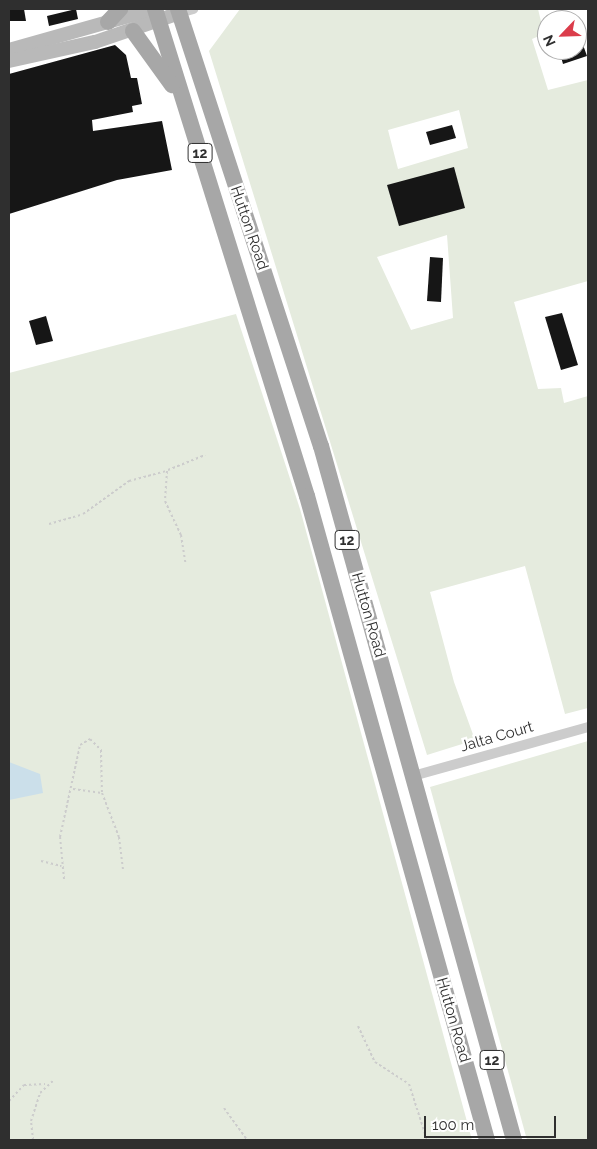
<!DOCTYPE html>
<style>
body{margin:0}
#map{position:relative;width:597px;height:1149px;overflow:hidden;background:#fff;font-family:Raleway,sans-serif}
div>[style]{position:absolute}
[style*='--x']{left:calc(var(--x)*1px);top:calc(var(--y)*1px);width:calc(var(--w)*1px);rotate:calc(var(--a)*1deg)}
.green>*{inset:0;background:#e5ebde}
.water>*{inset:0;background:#cbdfea}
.building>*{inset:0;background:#161616}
.path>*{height:2px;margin-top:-1px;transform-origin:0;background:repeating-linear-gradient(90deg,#ccc 0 2.5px,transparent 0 5px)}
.minor>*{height:10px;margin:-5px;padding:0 5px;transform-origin:5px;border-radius:5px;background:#ccc}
.secondary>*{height:14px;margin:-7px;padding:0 7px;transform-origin:7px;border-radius:7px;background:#b9b9b9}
.primary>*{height:16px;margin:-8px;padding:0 8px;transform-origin:8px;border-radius:8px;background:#a7a7a7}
span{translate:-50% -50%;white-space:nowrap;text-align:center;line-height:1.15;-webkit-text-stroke:5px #fff;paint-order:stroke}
.shield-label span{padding:1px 4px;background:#fff;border:1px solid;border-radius:4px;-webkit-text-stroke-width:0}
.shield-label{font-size:14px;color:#2f2f2f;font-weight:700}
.street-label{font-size:15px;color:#2f2f2f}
.frame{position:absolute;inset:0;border:10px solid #2f2f2f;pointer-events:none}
.north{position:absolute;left:537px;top:10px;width:50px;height:50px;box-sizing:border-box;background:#fff;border:1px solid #acacac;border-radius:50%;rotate:246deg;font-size:14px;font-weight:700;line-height:20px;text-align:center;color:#2f2f2f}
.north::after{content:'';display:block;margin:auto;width:18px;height:22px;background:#db3d4b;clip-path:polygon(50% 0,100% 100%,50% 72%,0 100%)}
.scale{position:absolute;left:424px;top:1116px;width:132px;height:22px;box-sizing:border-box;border:2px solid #2f2f2f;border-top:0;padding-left:6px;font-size:15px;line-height:18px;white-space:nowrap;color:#2f2f2f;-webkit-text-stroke:4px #fff;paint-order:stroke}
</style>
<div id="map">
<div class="green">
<i style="clip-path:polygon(evenodd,240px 9px,538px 9px,544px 34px,532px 39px,548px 90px,588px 80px,588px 281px,514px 302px,538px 389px,561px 388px,564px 403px,588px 396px,588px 708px,565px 714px,525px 566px,430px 592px,454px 682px,475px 740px,427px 755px,209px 51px,240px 9px,459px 110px,468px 148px,398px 169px,388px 130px,459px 110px,240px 9px,447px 235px,453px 318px,411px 330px,377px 257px,447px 235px)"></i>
<i style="clip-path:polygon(236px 314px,300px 509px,472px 1140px,9px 1140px,9px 373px)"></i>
<i style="clip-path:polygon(588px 741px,588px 1140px,527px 1140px,430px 787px)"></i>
</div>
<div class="water">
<i style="clip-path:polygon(9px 762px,40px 774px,43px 793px,9px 800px)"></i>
</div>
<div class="building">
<i style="clip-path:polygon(9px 9px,24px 9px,26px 21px,9px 21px)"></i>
<i style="clip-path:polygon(76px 9px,78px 19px,49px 26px,47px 16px)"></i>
<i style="clip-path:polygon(577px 28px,587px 56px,563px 64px,559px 50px,577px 50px)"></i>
<i style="clip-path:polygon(115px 45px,126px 55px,131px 78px,137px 78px,142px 104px,132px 106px,133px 112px,92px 120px,93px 131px,162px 121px,172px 170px,117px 180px,9px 214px,9px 74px)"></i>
<i style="clip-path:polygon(452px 125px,456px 138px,430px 145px,426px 132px)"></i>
<i style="clip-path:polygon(454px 167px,465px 208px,399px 226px,387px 185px)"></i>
<i style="clip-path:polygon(430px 257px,443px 258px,441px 302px,427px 301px)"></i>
<i style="clip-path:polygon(562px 313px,578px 365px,561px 370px,545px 317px)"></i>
<i style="clip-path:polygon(46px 316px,53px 341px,36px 345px,29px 321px)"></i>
</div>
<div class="path">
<i style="--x:168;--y:470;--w:40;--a:-22"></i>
<i style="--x:49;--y:524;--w:35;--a:-16"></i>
<i style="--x:83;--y:514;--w:57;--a:-35.7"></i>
<i style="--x:129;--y:481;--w:39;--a:-15"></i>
<i style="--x:167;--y:471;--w:30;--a:94"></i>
<i style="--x:165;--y:501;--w:38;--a:65"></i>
<i style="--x:181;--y:535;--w:30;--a:81"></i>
<i style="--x:73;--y:789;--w:29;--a:8"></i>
<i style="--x:41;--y:861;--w:21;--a:14"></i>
<i style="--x:64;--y:879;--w:42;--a:-95.4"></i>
<i style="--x:60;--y:837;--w:94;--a:-77.7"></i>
<i style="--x:80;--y:745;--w:12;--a:-31"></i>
<i style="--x:90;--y:739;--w:16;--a:45"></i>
<i style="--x:101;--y:750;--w:43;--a:88.7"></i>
<i style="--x:102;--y:793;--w:47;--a:68.9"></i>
<i style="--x:119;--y:837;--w:34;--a:83"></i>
<i style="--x:358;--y:1026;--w:40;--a:65"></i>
<i style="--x:375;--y:1062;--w:40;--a:32.9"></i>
<i style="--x:409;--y:1084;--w:59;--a:72.2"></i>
<i style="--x:9;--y:1101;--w:22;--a:-47"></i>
<i style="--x:24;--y:1085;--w:21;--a:-3"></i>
<i style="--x:224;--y:1108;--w:39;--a:54"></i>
<i style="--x:33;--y:1140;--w:19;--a:-96"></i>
<i style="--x:31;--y:1121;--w:29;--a:-72"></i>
<i style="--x:40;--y:1093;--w:19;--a:-43"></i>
</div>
<div class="minor">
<i style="--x:179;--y:13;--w:15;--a:-16"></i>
<i style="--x:413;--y:776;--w:182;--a:-15.6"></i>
</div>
<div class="secondary">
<i style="--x:9;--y:50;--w:151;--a:-15.8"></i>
<i style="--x:9;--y:61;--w:88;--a:-12.5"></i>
<i style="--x:95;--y:42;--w:89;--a:-19"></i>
</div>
<div class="primary">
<i style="--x:155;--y:9;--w:510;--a:72.67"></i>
<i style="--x:307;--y:496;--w:669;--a:74.38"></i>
<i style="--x:178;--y:9;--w:460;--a:71.9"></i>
<i style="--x:321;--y:446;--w:720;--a:74.46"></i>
<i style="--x:108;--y:22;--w:18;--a:-47"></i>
<i style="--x:133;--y:31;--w:67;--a:54.2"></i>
</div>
<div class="shield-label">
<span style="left:200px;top:153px">12</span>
<span style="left:347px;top:540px">12</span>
<span style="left:492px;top:1060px">12</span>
</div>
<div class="street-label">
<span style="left:249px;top:228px;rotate:71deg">Hutton Road</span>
<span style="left:368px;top:615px;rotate:74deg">Hutton Road</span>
<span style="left:497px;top:737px;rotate:-16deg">Jalta Court</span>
<span style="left:453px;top:1020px;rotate:74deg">Hutton Road</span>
</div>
<div class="frame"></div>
<div class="north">N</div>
<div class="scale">100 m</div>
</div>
